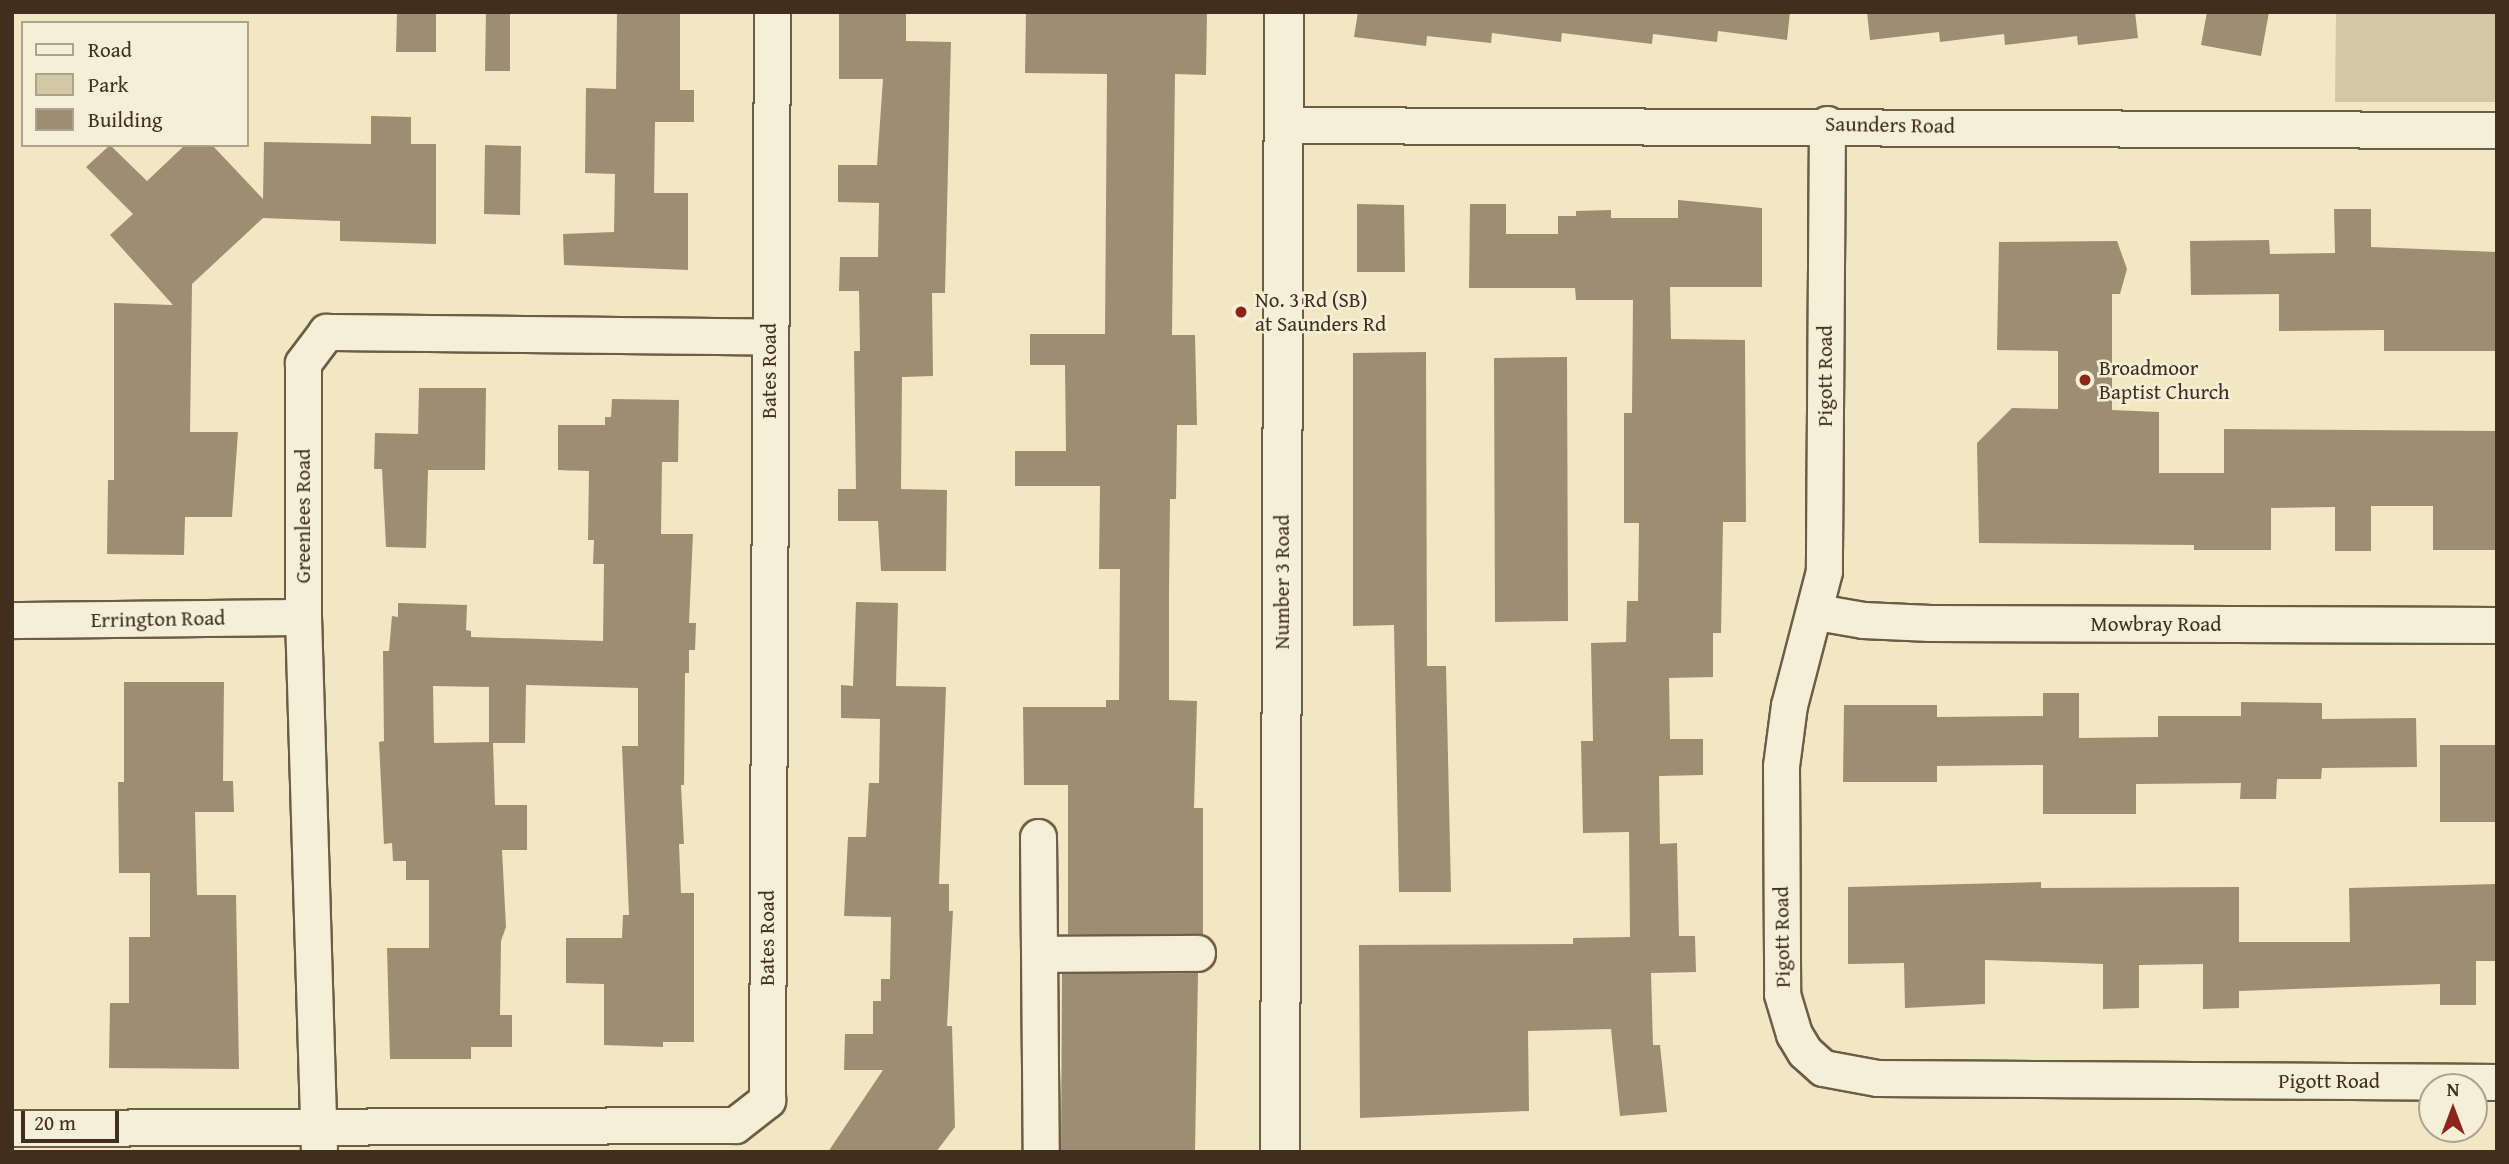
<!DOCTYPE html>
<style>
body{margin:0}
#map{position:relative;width:2509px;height:1164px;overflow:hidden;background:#f1e7c2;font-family:"Gentium Book Plus",serif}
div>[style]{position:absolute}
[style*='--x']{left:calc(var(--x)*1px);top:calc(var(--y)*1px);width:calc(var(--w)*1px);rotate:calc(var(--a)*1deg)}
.green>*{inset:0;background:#d3c8a6}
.building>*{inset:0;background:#9d8e73}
.roads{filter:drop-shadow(2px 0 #6d5c46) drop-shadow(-2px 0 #6d5c46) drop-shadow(0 2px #6d5c46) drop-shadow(0 -2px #6d5c46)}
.street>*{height:35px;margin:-17.5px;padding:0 17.5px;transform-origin:17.5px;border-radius:17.5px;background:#f6efd7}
.secondary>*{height:38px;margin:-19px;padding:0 19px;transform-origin:19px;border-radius:19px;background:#f6efd7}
.dots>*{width:19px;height:19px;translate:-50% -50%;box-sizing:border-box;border:4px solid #f6efd7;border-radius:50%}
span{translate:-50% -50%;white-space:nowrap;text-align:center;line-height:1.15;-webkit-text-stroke:5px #f6efd7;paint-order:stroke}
.street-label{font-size:21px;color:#412e1d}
.poi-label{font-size:21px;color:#412e1d}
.left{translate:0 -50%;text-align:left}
.frame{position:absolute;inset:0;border:14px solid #412e1d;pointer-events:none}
.legend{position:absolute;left:21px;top:21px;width:228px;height:126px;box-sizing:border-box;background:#f6efd7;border:2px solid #aea28d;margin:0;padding:9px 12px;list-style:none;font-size:21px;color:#412e1d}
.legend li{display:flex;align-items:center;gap:14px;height:35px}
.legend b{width:35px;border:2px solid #aea28d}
.north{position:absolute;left:2418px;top:1073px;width:70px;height:70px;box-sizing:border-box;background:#f6efd7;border:2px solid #aea28d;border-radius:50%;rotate:0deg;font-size:19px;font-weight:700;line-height:28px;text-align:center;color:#412e1d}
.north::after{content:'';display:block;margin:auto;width:24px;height:32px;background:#8f2418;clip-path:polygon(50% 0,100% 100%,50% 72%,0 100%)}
.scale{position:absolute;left:21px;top:1111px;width:98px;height:32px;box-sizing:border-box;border:4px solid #412e1d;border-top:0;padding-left:9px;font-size:21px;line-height:24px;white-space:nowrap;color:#412e1d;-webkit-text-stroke:5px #f6efd7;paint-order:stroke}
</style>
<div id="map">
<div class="green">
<i style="clip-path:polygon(2336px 12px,2497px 12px,2497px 102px,2335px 102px)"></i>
</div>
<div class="building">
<i style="clip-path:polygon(397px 12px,436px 12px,436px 52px,396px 52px)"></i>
<i style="clip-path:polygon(486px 12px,510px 12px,510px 71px,485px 71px)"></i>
<i style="clip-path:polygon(617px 12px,680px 12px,680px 90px,694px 90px,694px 122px,655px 122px,654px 193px,688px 193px,688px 270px,564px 265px,563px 234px,614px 232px,615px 174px,585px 173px,586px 88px,616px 89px)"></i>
<i style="clip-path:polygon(839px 12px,906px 12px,906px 41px,951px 42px,945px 293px,932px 293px,933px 376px,902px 377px,901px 489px,947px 490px,946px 571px,881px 571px,878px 521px,838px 521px,838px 489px,856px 489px,854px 351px,860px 351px,859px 291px,839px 291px,840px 257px,878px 257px,879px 203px,838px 202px,838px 165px,877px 165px,883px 79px,839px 79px)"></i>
<i style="clip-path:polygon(1026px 12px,1207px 12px,1206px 75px,1175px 74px,1172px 335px,1195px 335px,1197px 425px,1177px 425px,1176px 499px,1170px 499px,1169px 590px,1169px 700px,1197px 701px,1194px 808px,1203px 808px,1203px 934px,1068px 934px,1068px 785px,1024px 785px,1023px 707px,1106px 707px,1106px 700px,1119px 700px,1120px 569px,1099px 569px,1100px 486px,1015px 486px,1015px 451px,1066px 451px,1065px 365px,1030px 365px,1030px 334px,1105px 334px,1107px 74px,1025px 73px)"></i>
<i style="clip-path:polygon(1358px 12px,1790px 12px,1787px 40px,1718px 31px,1717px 42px,1653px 34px,1652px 44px,1562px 33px,1561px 42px,1492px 33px,1491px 43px,1427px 36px,1426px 46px,1354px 37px)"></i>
<i style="clip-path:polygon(1867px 12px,2135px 12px,2138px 38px,2078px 45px,2077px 36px,2005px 45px,2004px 34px,1940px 42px,1939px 32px,1870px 40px)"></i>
<i style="clip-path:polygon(2207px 12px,2269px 12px,2261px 56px,2201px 45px)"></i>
<i style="clip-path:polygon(371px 116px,411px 117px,411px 144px,436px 144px,436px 244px,340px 241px,340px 221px,263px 218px,192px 284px,190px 432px,238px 432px,232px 517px,185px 517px,184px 555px,107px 554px,108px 480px,114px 480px,114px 303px,173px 305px,110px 235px,133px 214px,86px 167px,110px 145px,147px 181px,185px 145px,212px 145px,263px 199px,264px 142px,371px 144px)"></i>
<i style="clip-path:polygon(485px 145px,521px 146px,520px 215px,484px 214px)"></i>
<i style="clip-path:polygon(1678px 200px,1762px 208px,1762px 287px,1670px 287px,1671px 339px,1745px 340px,1746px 522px,1723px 522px,1721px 633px,1713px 633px,1713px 677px,1669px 678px,1670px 739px,1703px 739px,1703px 775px,1659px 776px,1660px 844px,1677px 843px,1679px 936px,1695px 936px,1696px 972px,1651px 973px,1653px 1045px,1660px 1045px,1667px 1112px,1620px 1116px,1611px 1029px,1528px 1031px,1529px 1111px,1360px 1118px,1359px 945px,1573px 944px,1573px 938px,1630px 937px,1629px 832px,1583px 833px,1581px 741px,1593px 741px,1591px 643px,1626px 642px,1627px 601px,1638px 601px,1639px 523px,1624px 523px,1624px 413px,1632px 413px,1633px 300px,1576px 300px,1575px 288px,1469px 288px,1470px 204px,1506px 204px,1506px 234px,1558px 234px,1558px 216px,1576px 216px,1576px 211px,1611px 210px,1611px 218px,1678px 218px)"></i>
<i style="clip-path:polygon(1357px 204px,1404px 205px,1405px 272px,1357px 272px)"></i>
<i style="clip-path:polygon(2334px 209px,2371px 209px,2371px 247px,2497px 252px,2497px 351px,2384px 351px,2384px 330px,2279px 331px,2279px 294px,2191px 295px,2190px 241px,2269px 240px,2270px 254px,2335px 253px)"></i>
<i style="clip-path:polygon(2117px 241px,2127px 269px,2120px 294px,2112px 294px,2112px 410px,2159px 412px,2159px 473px,2224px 473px,2224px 429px,2497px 431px,2497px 550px,2433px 550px,2433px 506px,2371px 506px,2371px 551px,2335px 551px,2335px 507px,2271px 508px,2271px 550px,2194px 550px,2194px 545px,1979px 543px,1977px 443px,2012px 408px,2058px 409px,2058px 351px,1997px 350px,1999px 242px)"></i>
<i style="clip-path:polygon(1426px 352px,1427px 666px,1446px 666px,1451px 892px,1399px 892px,1394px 625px,1353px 626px,1353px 353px)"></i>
<i style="clip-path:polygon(1567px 357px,1568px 621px,1495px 622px,1494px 358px)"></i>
<i style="clip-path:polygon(419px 388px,486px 388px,485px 470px,428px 470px,426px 548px,386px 547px,382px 469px,374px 469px,375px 433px,418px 434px)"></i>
<i style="clip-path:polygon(evenodd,612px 399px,679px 400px,678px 462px,662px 462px,661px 534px,693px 534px,689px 623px,696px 623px,695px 650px,689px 650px,689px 673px,685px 673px,684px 785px,681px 785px,684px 844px,679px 844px,681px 893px,694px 893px,694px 1042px,663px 1042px,663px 1047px,604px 1045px,604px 984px,566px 983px,566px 938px,622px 938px,623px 915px,629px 915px,622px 746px,638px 746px,638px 688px,526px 685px,525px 743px,493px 743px,495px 805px,527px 805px,527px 850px,502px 850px,506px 927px,501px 941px,500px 1015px,512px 1015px,512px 1047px,471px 1047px,471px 1059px,390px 1059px,387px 948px,429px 948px,429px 880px,406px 880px,406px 861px,393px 861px,392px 843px,384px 844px,379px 742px,384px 741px,383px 651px,389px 651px,392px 616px,398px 617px,398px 603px,467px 605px,466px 630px,471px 631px,471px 637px,603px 641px,604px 564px,593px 564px,594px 540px,588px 540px,589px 471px,558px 470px,558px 425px,605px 425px,605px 417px,611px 417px,612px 399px,433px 686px,489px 687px,489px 742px,434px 743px,433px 686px)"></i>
<i style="clip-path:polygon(856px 602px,898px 603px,896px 686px,946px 687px,939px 884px,949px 884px,949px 911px,953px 911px,947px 1026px,952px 1026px,955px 1127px,936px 1152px,828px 1152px,883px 1070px,844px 1070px,845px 1034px,873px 1034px,873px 1001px,881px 1001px,881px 979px,890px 979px,891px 917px,844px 916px,848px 837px,866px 837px,869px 783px,879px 783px,880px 719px,841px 718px,841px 685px,853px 686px)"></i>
<i style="clip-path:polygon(124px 682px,224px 682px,223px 781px,233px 781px,234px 812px,195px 812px,197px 895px,236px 895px,239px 1069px,109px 1068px,110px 1003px,129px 1003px,129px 937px,150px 937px,150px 873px,119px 873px,118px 782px,124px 782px)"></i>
<i style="clip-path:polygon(2043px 693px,2079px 693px,2079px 738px,2158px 737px,2158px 716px,2241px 716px,2241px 702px,2322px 703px,2322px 719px,2416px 718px,2417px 767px,2322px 768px,2321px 779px,2277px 779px,2276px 799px,2240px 799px,2241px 783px,2136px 784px,2136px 814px,2043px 814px,2043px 765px,1937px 766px,1937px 782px,1843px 782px,1844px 705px,1937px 705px,1937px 717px,2043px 716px)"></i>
<i style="clip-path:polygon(2440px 745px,2497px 745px,2497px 822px,2440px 822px)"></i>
<i style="clip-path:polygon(2041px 882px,2041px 888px,2239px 887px,2239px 942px,2350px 942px,2349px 888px,2497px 884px,2497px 961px,2476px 961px,2476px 1005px,2440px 1005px,2440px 984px,2239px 991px,2239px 1008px,2203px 1009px,2203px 964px,2139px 965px,2139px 1008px,2103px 1009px,2103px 964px,1985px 960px,1985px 1004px,1905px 1008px,1904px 963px,1848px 964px,1848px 887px)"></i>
<i style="clip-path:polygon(1198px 973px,1195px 1152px,1061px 1152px,1062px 974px)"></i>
</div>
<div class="roads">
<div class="street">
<i style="--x:1827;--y:124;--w:447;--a:90.4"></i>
<i style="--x:1824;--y:571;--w:138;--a:104.6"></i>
<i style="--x:1789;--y:705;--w:62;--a:97.5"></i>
<i style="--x:1781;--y:766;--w:228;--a:89.7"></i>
<i style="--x:1782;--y:994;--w:42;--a:73.3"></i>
<i style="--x:1794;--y:1034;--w:21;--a:59"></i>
<i style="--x:1805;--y:1052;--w:24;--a:42"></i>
<i style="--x:1823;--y:1068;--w:55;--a:10.5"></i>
<i style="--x:1877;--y:1078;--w:620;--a:0.37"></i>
<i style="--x:1284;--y:125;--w:1213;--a:0.24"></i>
<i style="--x:1817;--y:612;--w:47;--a:9.9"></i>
<i style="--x:1863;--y:620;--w:67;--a:2.6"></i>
<i style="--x:1930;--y:623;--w:567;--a:0.2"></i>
<i style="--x:12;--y:620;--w:291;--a:-0.6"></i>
<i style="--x:1038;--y:837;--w:315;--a:89.5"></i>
<i style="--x:1040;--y:954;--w:157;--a:-0.4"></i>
<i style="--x:12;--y:1128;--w:723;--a:-0.24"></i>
<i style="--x:735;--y:1125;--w:41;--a:-38"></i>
<i style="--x:767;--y:1100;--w:1088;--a:-89.74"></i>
<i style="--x:319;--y:1152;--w:535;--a:-91.71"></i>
<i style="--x:303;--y:617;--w:254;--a:-90"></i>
<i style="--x:303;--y:363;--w:39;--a:-53"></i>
<i style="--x:326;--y:332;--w:444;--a:0.6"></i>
</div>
<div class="secondary">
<i style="--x:1280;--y:1152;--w:1140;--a:-89.8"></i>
</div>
</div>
<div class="dots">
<i style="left:1241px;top:312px;background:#8f2418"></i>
<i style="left:2085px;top:380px;background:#8f2418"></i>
</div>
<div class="street-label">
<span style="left:1890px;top:125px;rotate:1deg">Saunders Road</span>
<span style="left:769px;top:371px;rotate:-90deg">Bates Road</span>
<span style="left:1825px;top:376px;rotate:-90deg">Pigott Road</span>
<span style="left:303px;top:516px;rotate:-90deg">Greenlees Road</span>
<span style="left:1282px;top:582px;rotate:-90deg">Number 3 Road</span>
<span style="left:158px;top:619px;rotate:-1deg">Errington Road</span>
<span style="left:2156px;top:624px">Mowbray Road</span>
<span style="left:1782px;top:937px;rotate:-91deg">Pigott Road</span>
<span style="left:767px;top:938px;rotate:-90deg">Bates Road</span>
<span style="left:2329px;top:1081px">Pigott Road</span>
</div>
<div class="poi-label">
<span class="left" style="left:1255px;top:312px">No. 3 Rd (SB)<br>at Saunders Rd</span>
<span class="left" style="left:2099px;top:380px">Broadmoor<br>Baptist Church</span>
</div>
<div class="frame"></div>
<ul class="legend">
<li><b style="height:9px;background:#f6efd7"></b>Road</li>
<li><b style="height:19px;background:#d3c8a6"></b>Park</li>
<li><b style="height:19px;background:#9d8e73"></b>Building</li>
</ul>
<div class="north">N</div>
<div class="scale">20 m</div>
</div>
